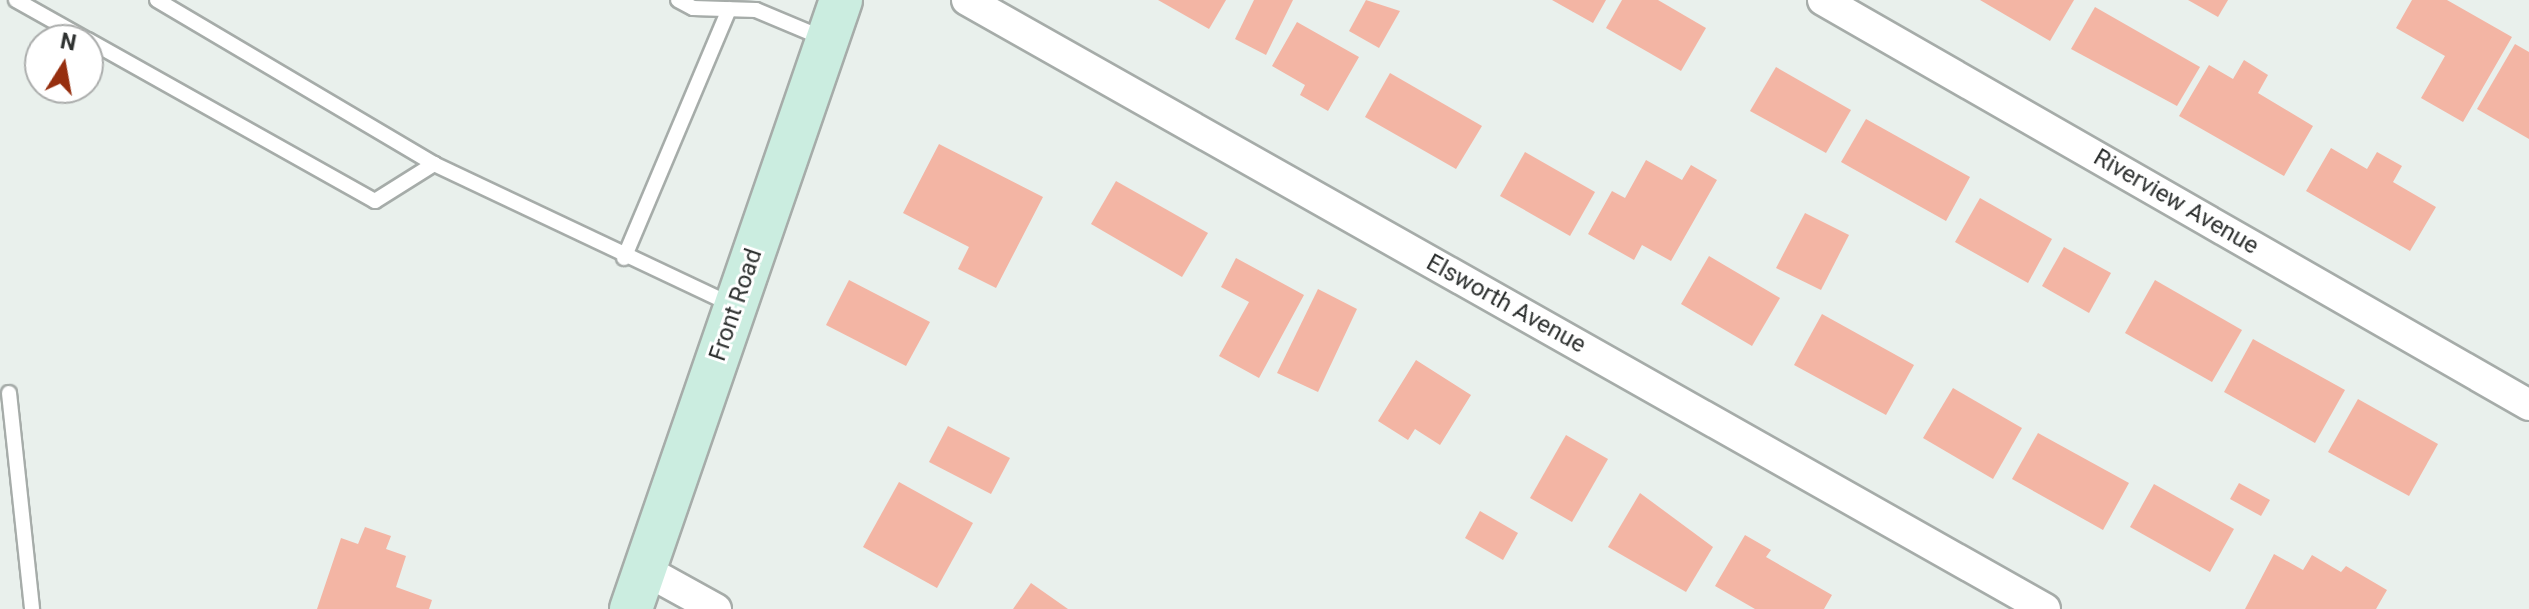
<!DOCTYPE html>
<style>
body{margin:0}
#map{position:relative;width:2529px;height:609px;overflow:hidden;background:#e9f0ec;font-family:Roboto,sans-serif}
div>[style]{position:absolute}
[style*='--x']{left:calc(var(--x)*1px);top:calc(var(--y)*1px);width:calc(var(--w)*1px);rotate:calc(var(--a)*1deg)}
.building>*{inset:0;background:#f3b5a4}
.roads{filter:drop-shadow(2px 0 #a6aca9) drop-shadow(-2px 0 #a6aca9) drop-shadow(0 2px #a6aca9) drop-shadow(0 -2px #a6aca9)}
.service>*{height:14px;margin:-7px;padding:0 7px;transform-origin:7px;border-radius:7px;background:#fff}
.minor>*{height:30px;margin:-15px;padding:0 15px;transform-origin:15px;border-radius:15px;background:#fff}
.secondary>*{height:42px;margin:-21px;padding:0 21px;transform-origin:21px;border-radius:21px;background:#cbede0}
span{translate:-50% -50%;white-space:nowrap;text-align:center;line-height:1.15;-webkit-text-stroke:6px #fff;paint-order:stroke}
.street-label{font-size:24px;color:#2e3130}
.north{position:absolute;left:24px;top:24px;width:80px;height:80px;box-sizing:border-box;background:#fff;border:2px solid #abadac;border-radius:50%;rotate:11deg;font-size:22px;font-weight:700;line-height:32px;text-align:center;color:#2e3130}
.north::after{content:'';display:block;margin:auto;width:28px;height:36px;background:#962f0f;clip-path:polygon(50% 0,100% 100%,50% 72%,0 100%)}
</style>
<div id="map">
<div class="building">
<i style="clip-path:polygon(1158px 0,1226px 0,1209px 29px)"></i>
<i style="clip-path:polygon(1254px 0,1293px 0,1266px 55px,1235px 39px)"></i>
<i style="clip-path:polygon(1366px 0,1400px 11px,1379px 48px,1349px 31px)"></i>
<i style="clip-path:polygon(1552px 0,1606px 0,1593px 23px)"></i>
<i style="clip-path:polygon(1622px 0,1658px 0,1706px 28px,1681px 71px,1606px 28px)"></i>
<i style="clip-path:polygon(1980px 0,2074px 0,2050px 41px)"></i>
<i style="clip-path:polygon(2188px 0,2228px 0,2218px 17px)"></i>
<i style="clip-path:polygon(2412px 0,2447px 0,2512px 37px,2463px 122px,2421px 98px,2445px 56px,2396px 28px)"></i>
<i style="clip-path:polygon(2095px 7px,2200px 67px,2177px 106px,2071px 49px)"></i>
<i style="clip-path:polygon(1297px 22px,1359px 57px,1328px 111px,1300px 95px,1305px 85px,1272px 66px)"></i>
<i style="clip-path:polygon(2515px 44px,2529px 52px,2529px 139px,2477px 109px)"></i>
<i style="clip-path:polygon(2244px 60px,2268px 75px,2258px 93px,2313px 126px,2284px 176px,2179px 116px,2209px 65px,2233px 79px)"></i>
<i style="clip-path:polygon(1776px 67px,1851px 110px,1826px 153px,1750px 111px)"></i>
<i style="clip-path:polygon(1390px 73px,1482px 126px,1456px 169px,1365px 117px)"></i>
<i style="clip-path:polygon(1866px 119px,1970px 177px,1946px 221px,1841px 162px)"></i>
<i style="clip-path:polygon(939px 144px,1043px 197px,996px 288px,958px 269px,969px 247px,903px 213px)"></i>
<i style="clip-path:polygon(2331px 148px,2367px 169px,2377px 152px,2402px 166px,2393px 182px,2436px 207px,2410px 251px,2306px 191px)"></i>
<i style="clip-path:polygon(1525px 152px,1595px 192px,1570px 236px,1500px 196px)"></i>
<i style="clip-path:polygon(1646px 160px,1682px 180px,1691px 165px,1717px 180px,1671px 261px,1642px 245px,1634px 260px,1588px 234px,1612px 191px,1625px 198px)"></i>
<i style="clip-path:polygon(1116px 181px,1208px 233px,1182px 277px,1091px 224px)"></i>
<i style="clip-path:polygon(1980px 198px,2052px 239px,2028px 283px,1955px 242px)"></i>
<i style="clip-path:polygon(1805px 213px,1849px 235px,1821px 290px,1776px 268px)"></i>
<i style="clip-path:polygon(2064px 247px,2111px 273px,2089px 313px,2042px 286px)"></i>
<i style="clip-path:polygon(1709px 256px,1780px 298px,1752px 346px,1681px 304px)"></i>
<i style="clip-path:polygon(1236px 258px,1304px 295px,1259px 378px,1219px 356px,1249px 302px,1221px 287px)"></i>
<i style="clip-path:polygon(849px 280px,930px 322px,906px 366px,826px 325px)"></i>
<i style="clip-path:polygon(2155px 280px,2242px 330px,2212px 382px,2125px 333px)"></i>
<i style="clip-path:polygon(1318px 289px,1357px 309px,1318px 392px,1277px 373px)"></i>
<i style="clip-path:polygon(1822px 314px,1914px 365px,1886px 415px,1794px 365px)"></i>
<i style="clip-path:polygon(2253px 339px,2345px 390px,2315px 443px,2224px 392px)"></i>
<i style="clip-path:polygon(1416px 360px,1471px 395px,1440px 445px,1415px 429px,1408px 440px,1378px 421px)"></i>
<i style="clip-path:polygon(1953px 388px,2022px 428px,1993px 479px,1923px 438px)"></i>
<i style="clip-path:polygon(2358px 399px,2438px 444px,2409px 496px,2328px 452px)"></i>
<i style="clip-path:polygon(948px 426px,1010px 458px,991px 494px,929px 462px)"></i>
<i style="clip-path:polygon(2038px 433px,2129px 483px,2103px 530px,2012px 479px)"></i>
<i style="clip-path:polygon(1566px 435px,1608px 459px,1572px 522px,1530px 498px)"></i>
<i style="clip-path:polygon(899px 482px,973px 523px,937px 588px,863px 547px)"></i>
<i style="clip-path:polygon(2239px 483px,2270px 500px,2261px 516px,2230px 499px)"></i>
<i style="clip-path:polygon(2154px 484px,2234px 529px,2210px 572px,2130px 527px)"></i>
<i style="clip-path:polygon(1640px 493px,1713px 547px,1686px 592px,1608px 547px)"></i>
<i style="clip-path:polygon(1480px 511px,1518px 533px,1503px 560px,1465px 538px)"></i>
<i style="clip-path:polygon(365px 527px,391px 536px,386px 549px,406px 556px,396px 587px,432px 600px,429px 609px,317px 609px,341px 538px,358px 544px)"></i>
<i style="clip-path:polygon(1745px 535px,1771px 550px,1766px 557px,1832px 595px,1824px 609px,1755px 609px,1715px 586px)"></i>
<i style="clip-path:polygon(2274px 554px,2303px 570px,2312px 555px,2341px 572px,2346px 566px,2387px 590px,2376px 609px,2245px 609px)"></i>
<i style="clip-path:polygon(1031px 583px,1068px 609px,1013px 609px)"></i>
</div>
<div class="roads">
<div class="service">
<i style="--x:16;--y:0;--w:81;--a:29.4"></i>
<i style="--x:157;--y:0;--w:322;--a:30.6"></i>
<i style="--x:678;--y:0;--w:17;--a:28"></i>
<i style="--x:693;--y:8;--w:63;--a:1.8"></i>
<i style="--x:756;--y:10;--w:73;--a:22.7"></i>
<i style="--x:88;--y:40;--w:329;--a:29.3"></i>
<i style="--x:375;--y:201;--w:70;--a:-32.1"></i>
<i style="--x:434;--y:164;--w:330;--a:25.3"></i>
<i style="--x:624;--y:258;--w:270;--a:-67.1"></i>
<i style="--x:9;--y:393;--w:217;--a:83.9"></i>
</div>
<div class="minor">
<i style="--x:967;--y:0;--w:1238;--a:29.46"></i>
<i style="--x:1823;--y:0;--w:814;--a:29.84"></i>
<i style="--x:645;--y:570;--w:81;--a:28.8"></i>
</div>
<div class="secondary">
<i style="--x:631;--y:609;--w:644;--a:-70.97"></i>
</div>
</div>
<div class="street-label">
<span style="left:2176px;top:202px;rotate:30deg">Riverview Avenue</span>
<span style="left:1506px;top:304px;rotate:29deg">Elsworth Avenue</span>
<span style="left:736px;top:305px;rotate:-71deg">Front Road</span>
</div>
<div class="north">N</div>
</div>
